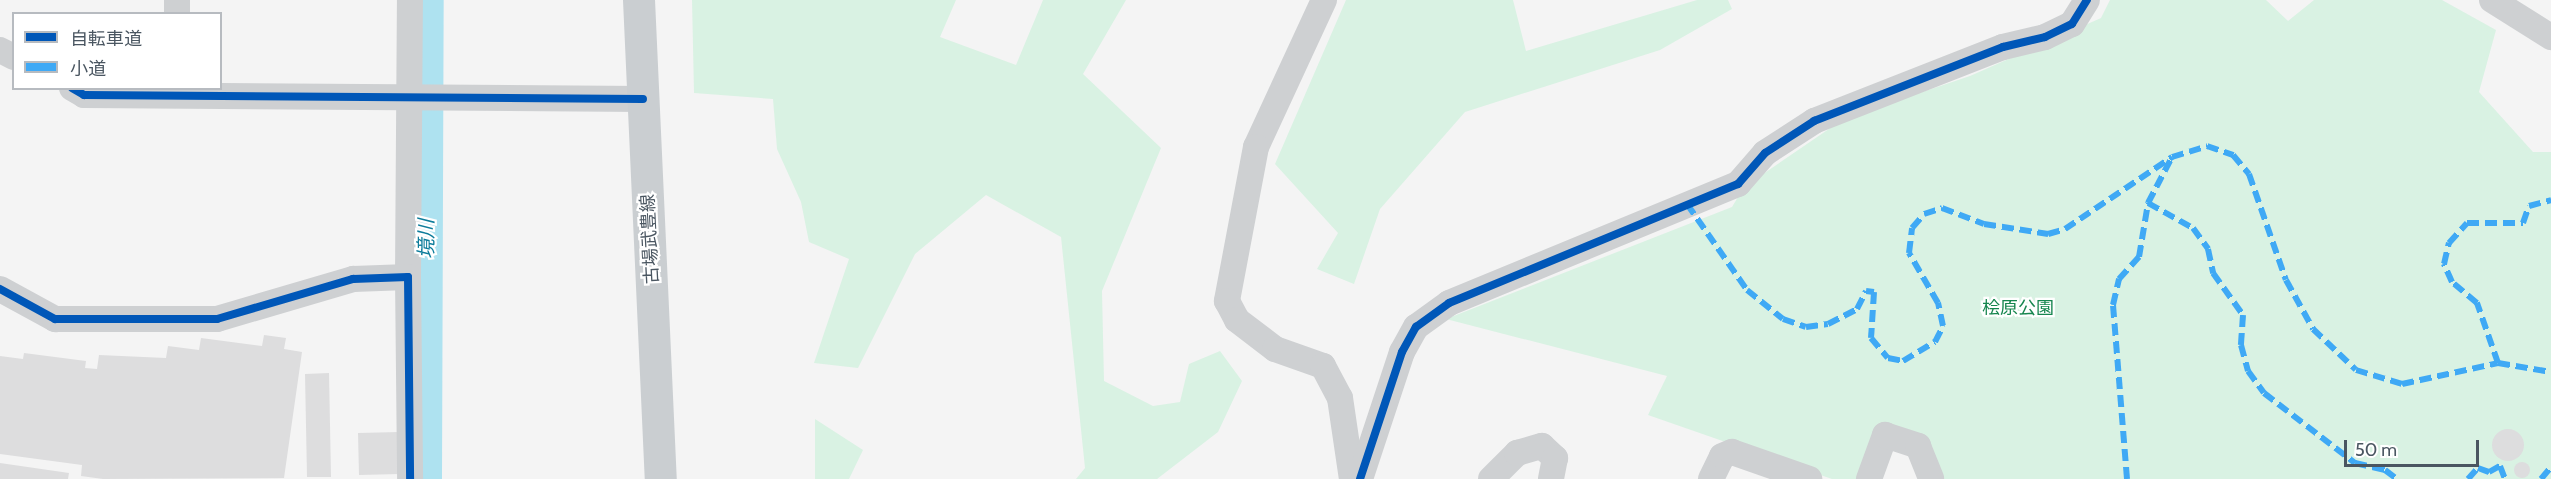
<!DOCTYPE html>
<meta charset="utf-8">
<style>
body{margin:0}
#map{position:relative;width:2551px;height:479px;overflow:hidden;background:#f4f4f4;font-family:Cabin,"Noto Sans JP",sans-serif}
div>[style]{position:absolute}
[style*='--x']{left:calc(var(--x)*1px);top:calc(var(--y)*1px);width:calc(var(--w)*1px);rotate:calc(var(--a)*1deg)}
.green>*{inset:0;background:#d9f2e3}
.river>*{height:33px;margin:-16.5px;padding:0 16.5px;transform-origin:16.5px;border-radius:16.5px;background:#aee2f0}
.building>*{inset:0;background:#ddddde}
.round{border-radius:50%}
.minor>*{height:26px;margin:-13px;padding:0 13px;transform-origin:13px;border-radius:13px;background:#ced0d2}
.major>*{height:32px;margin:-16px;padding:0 16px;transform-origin:16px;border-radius:16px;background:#caced1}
.quiet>*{height:6px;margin-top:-3px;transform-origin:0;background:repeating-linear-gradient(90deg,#3fa9f5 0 12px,transparent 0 18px)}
.cycleway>*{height:8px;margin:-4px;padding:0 4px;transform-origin:4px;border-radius:4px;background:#0057b8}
span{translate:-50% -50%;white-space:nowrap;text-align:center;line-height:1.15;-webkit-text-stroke:4.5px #fff;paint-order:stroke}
.street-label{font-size:18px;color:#4a5661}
.park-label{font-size:18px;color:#17864f}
.water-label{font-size:20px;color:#0c7c9b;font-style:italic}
.legend{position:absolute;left:12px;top:12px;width:210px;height:78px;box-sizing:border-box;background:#fff;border:2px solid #b7bbc0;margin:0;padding:8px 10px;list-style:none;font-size:18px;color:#4a5661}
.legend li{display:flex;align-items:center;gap:12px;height:30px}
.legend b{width:30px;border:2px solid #b7bbc0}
.scale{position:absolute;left:2344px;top:440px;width:135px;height:27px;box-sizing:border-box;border:3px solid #4a5661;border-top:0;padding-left:8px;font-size:18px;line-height:21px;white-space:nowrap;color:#4a5661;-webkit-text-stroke:4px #fff;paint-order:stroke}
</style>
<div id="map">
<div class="green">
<i style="clip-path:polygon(692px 0,956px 0,940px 37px,1016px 65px,1043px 0,1126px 0,1083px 74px,1161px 148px,1102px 291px,1104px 381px,1153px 406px,1180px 402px,1189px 364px,1220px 351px,1242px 381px,1218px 432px,1157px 479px,1076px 479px,1085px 468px,1061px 237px,986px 195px,915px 254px,858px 368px,814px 363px,849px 259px,809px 242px,801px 202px,777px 149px,773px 99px,694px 93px)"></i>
<i style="clip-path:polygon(1346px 0,1513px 0,1526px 51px,1697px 0,1728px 0,1732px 9px,1660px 50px,1465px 112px,1380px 209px,1354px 284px,1317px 269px,1338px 233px,1275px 164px)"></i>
<i style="clip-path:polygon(2110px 0,2266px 0,2288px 21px,2314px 0,2442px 0,2496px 30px,2479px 92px,2533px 152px,2551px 152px,2551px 479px,1931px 479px,1918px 446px,1885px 435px,1859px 479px,1832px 479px,1648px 415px,1667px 376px,1446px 319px,1732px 207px,1744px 187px,1845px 118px,1970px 76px,2101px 18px)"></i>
<i style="clip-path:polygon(815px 419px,863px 450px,849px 479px,815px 479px)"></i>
</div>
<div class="river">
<i style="--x:425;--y:479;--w:479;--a:-89.8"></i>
</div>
<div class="building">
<i style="clip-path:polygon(264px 335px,286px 338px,284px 349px,302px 352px,284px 478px,103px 479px,81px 476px,82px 465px,0 454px,0 356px,23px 359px,24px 353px,86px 361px,85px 368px,97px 369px,99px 355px,166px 358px,168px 346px,199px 350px,201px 338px,262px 346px)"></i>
<i style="clip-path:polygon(329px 373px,331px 477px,307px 477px,305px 374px)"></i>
<i class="round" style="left:2492px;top:429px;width:32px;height:32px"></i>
<i style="clip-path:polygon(399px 432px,400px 474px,359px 475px,358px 433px)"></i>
<i class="round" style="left:2514px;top:462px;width:16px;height:16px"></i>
<i style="clip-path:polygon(0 463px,69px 473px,68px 479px,0 479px)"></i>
</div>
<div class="minor">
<i style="--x:1324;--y:0;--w:162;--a:114.8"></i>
<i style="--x:1256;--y:147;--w:157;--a:100.7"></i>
<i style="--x:1227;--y:301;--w:21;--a:62"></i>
<i style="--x:1237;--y:320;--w:48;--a:37.3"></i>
<i style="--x:1275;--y:349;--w:51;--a:19.5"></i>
<i style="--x:1323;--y:366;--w:36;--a:62"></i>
<i style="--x:1340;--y:398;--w:82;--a:81.6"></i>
<i style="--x:2492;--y:0;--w:70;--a:32.1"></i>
<i style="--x:177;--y:14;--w:14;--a:-90"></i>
<i style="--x:0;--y:50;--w:16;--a:27"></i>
<i style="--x:72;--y:88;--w:14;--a:30"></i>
<i style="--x:84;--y:95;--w:559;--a:0.41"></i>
<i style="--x:408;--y:277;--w:277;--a:-89.6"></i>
<i style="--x:0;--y:289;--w:63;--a:28.6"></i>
<i style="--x:55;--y:319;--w:162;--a:0"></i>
<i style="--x:217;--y:319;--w:142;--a:-16.4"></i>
<i style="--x:353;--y:279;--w:55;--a:-2.1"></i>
<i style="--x:408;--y:277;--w:202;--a:89.4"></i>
<i style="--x:1360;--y:479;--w:134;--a:-71.7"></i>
<i style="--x:1402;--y:352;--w:29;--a:-61"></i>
<i style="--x:1416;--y:327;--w:41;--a:-36"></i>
<i style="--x:1449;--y:303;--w:313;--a:-22.4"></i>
<i style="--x:1738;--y:184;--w:41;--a:-48.9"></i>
<i style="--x:1765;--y:153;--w:59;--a:-33.1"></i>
<i style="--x:1814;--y:121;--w:203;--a:-21.4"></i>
<i style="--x:2003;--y:47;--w:43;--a:-13.4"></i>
<i style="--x:2045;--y:37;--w:30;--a:-26"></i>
<i style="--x:2072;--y:24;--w:28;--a:-58"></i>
<i style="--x:1491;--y:479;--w:37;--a:-45"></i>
<i style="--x:1517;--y:453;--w:26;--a:-16"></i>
<i style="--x:1542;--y:446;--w:18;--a:43"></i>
<i style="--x:1555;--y:458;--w:21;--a:101"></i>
<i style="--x:1711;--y:479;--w:25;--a:-64"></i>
<i style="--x:1722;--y:456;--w:11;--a:-22"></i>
<i style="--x:1732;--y:452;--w:82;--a:19.3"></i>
<i style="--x:1869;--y:479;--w:47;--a:-70"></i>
<i style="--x:1885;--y:435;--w:35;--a:18"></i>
<i style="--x:1918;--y:446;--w:35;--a:68"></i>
</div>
<div class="major">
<i style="--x:639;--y:0;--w:480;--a:87.4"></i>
</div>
<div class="quiet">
<i style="--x:2148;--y:203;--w:51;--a:29.1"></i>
<i style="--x:2193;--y:228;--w:26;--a:54"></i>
<i style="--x:2208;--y:249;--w:25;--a:78"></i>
<i style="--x:2213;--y:273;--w:52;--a:54.5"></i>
<i style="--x:2243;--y:315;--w:30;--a:94"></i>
<i style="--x:2241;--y:345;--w:27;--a:75"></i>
<i style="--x:2248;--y:371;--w:27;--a:54"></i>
<i style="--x:2264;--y:393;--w:115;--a:37.6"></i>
<i style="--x:2355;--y:463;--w:31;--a:13"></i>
<i style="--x:2385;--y:470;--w:15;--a:37"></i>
<i style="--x:1687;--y:204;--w:105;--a:55.1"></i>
<i style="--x:1747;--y:290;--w:46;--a:38.9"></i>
<i style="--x:1783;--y:319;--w:24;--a:19"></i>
<i style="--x:1806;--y:327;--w:22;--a:-8"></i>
<i style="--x:1828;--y:324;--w:33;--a:-27"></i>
<i style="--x:1857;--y:309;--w:20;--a:-63"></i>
<i style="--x:1866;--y:291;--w:8;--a:7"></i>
<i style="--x:1874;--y:292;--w:46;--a:93.7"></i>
<i style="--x:1871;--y:338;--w:26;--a:50"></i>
<i style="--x:1888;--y:358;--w:15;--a:11"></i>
<i style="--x:1903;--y:361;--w:37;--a:-31"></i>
<i style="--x:1935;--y:342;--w:18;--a:-63"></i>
<i style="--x:1943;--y:326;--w:24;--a:-102"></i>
<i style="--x:1938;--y:303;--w:58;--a:-120.1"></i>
<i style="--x:1909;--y:253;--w:25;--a:-83"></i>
<i style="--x:1912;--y:228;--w:18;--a:-49"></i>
<i style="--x:1924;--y:214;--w:19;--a:-18"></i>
<i style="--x:1942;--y:208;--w:45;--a:20.9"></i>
<i style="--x:1984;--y:224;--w:65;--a:8.9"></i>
<i style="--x:2048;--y:234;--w:18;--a:-16"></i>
<i style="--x:2065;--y:229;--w:129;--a:-33.9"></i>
<i style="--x:2172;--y:157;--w:37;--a:-17"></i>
<i style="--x:2207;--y:146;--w:28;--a:19"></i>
<i style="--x:2233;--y:155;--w:25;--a:50"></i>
<i style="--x:2249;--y:174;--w:112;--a:70.8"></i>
<i style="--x:2286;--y:280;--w:56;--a:61.1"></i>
<i style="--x:2313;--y:329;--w:59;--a:43.6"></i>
<i style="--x:2356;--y:370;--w:48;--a:16.9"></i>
<i style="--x:2402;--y:384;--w:98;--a:-12.3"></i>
<i style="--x:2498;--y:363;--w:54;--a:9.6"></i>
<i style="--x:2498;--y:363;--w:64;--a:-109.3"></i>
<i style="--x:2477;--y:303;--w:33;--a:-140"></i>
<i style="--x:2452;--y:282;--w:20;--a:-114"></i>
<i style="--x:2444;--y:264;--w:22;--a:-77"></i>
<i style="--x:2449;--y:243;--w:27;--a:-48"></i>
<i style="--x:2467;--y:223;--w:56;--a:0"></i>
<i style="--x:2523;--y:223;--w:18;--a:-71"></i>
<i style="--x:2529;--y:206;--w:23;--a:-15"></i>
<i style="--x:2489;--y:472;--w:13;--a:-29"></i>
<i style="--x:2500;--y:466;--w:14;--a:69"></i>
<i style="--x:2127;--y:479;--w:175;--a:-94.6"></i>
<i style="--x:2113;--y:305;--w:27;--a:-77"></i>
<i style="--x:2119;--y:279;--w:30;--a:-48"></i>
<i style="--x:2139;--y:257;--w:55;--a:-80.5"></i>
<i style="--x:2148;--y:203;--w:50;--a:-62.4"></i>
<i style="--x:2468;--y:479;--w:15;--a:-48"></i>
<i style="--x:2478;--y:468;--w:12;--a:20"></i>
<i style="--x:2541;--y:479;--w:16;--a:-50"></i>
</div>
<div class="cycleway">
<i style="--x:72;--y:88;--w:14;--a:30"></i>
<i style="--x:84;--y:95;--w:559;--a:0.41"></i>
<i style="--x:0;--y:289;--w:63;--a:28.6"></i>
<i style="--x:55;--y:319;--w:162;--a:0"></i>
<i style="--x:217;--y:319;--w:142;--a:-16.4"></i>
<i style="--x:353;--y:279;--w:55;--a:-2.1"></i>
<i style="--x:408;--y:277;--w:202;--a:89.4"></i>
<i style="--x:1360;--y:479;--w:134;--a:-71.7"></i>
<i style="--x:1402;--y:352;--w:29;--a:-61"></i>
<i style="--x:1416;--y:327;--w:41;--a:-36"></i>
<i style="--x:1449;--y:303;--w:313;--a:-22.4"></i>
<i style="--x:1738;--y:184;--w:41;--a:-48.9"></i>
<i style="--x:1765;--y:153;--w:59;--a:-33.1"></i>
<i style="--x:1814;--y:121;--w:203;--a:-21.4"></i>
<i style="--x:2003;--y:47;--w:43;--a:-13.4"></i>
<i style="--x:2045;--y:37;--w:30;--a:-26"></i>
<i style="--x:2072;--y:24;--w:28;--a:-58"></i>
</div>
<div class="street-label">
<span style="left:650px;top:239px;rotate:-93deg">古場武豊線</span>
</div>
<div class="park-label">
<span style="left:2018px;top:308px">桧原公園</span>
</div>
<div class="water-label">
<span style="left:426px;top:239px;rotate:-90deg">境川</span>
</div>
<ul class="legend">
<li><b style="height:8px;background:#0057b8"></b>自転車道</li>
<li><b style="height:8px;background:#3fa9f5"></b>小道</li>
</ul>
<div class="scale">50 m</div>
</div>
